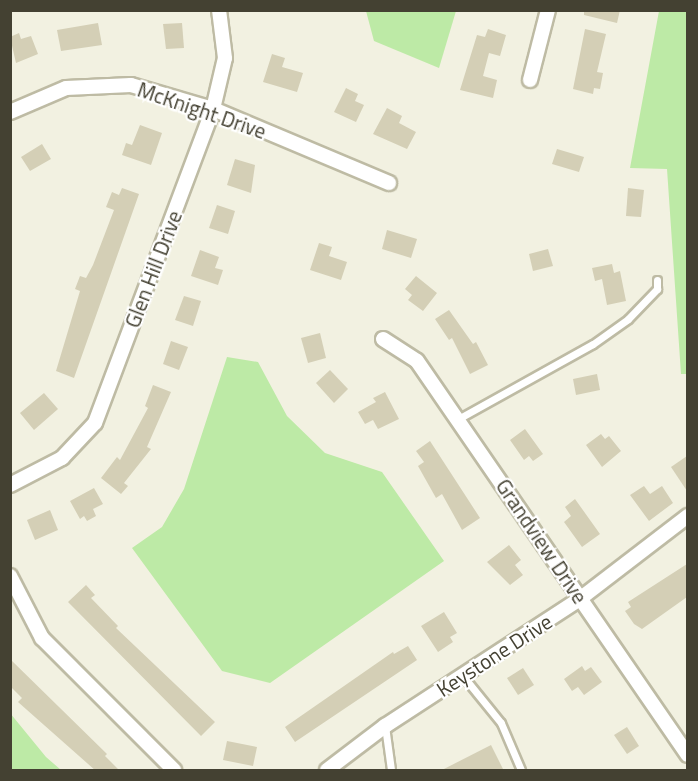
<!DOCTYPE html>
<style>
body{margin:0}
#map{position:relative;width:698px;height:781px;overflow:hidden;background:#f2f1e1;font-family:"Titillium Web",sans-serif}
div>[style]{position:absolute}
[style*='--x']{left:calc(var(--x)*1px);top:calc(var(--y)*1px);width:calc(var(--w)*1px);rotate:calc(var(--a)*1deg)}
.green>*{inset:0;background:#bdeaa6}
.building>*{inset:0;background:#d4cfb6}
.roads{filter:drop-shadow(2px 0 #bebba4) drop-shadow(-2px 0 #bebba4) drop-shadow(0 2px #bebba4) drop-shadow(0 -2px #bebba4)}
.lane>*{height:7px;margin:-3.5px;padding:0 3.5px;transform-origin:3.5px;border-radius:3.5px;background:#fff}
.street>*{height:14px;margin:-7px;padding:0 7px;transform-origin:7px;border-radius:7px;background:#fff}
span{translate:-50% -50%;white-space:nowrap;text-align:center;line-height:1.15;-webkit-text-stroke:4.5px #fff;paint-order:stroke}
.street-label{font-size:21px;color:#444132}
.frame{position:absolute;inset:0;border:12px solid #444132;pointer-events:none}
</style>
<div id="map">
<div class="green">
<i style="clip-path:polygon(366px 11px,456px 11px,439px 68px,374px 41px)"></i>
<i style="clip-path:polygon(659px 11px,687px 11px,688px 374px,681px 374px,667px 169px,630px 168px)"></i>
<i style="clip-path:polygon(227px 357px,258px 362px,287px 416px,325px 453px,382px 472px,444px 561px,270px 683px,222px 671px,132px 548px,162px 527px,184px 489px)"></i>
<i style="clip-path:polygon(10px 713px,46px 757px,61px 770px,11px 770px)"></i>
</div>
<div class="building">
<i style="clip-path:polygon(584px 10px,620px 10px,617px 23px,584px 15px)"></i>
<i style="clip-path:polygon(98px 23px,102px 45px,61px 51px,57px 30px)"></i>
<i style="clip-path:polygon(182px 23px,184px 48px,166px 49px,163px 24px)"></i>
<i style="clip-path:polygon(488px 29px,506px 35px,500px 56px,489px 53px,483px 76px,497px 80px,493px 98px,460px 90px,477px 35px,485px 37px)"></i>
<i style="clip-path:polygon(585px 29px,606px 34px,597px 72px,603px 73px,600px 89px,594px 88px,593px 94px,573px 89px)"></i>
<i style="clip-path:polygon(19px 33px,21px 39px,31px 36px,38px 54px,16px 63px,10px 37px)"></i>
<i style="clip-path:polygon(272px 54px,285px 58px,282px 67px,303px 73px,297px 92px,263px 82px)"></i>
<i style="clip-path:polygon(346px 88px,358px 94px,355px 101px,364px 105px,356px 122px,334px 112px)"></i>
<i style="clip-path:polygon(387px 108px,402px 116px,399px 123px,416px 132px,407px 149px,373px 134px)"></i>
<i style="clip-path:polygon(140px 125px,162px 133px,151px 165px,122px 155px,126px 143px,132px 145px)"></i>
<i style="clip-path:polygon(42px 144px,51px 159px,30px 171px,21px 157px)"></i>
<i style="clip-path:polygon(557px 149px,584px 157px,579px 172px,552px 164px)"></i>
<i style="clip-path:polygon(235px 159px,255px 165px,251px 193px,227px 185px)"></i>
<i style="clip-path:polygon(122px 188px,139px 194px,74px 378px,56px 371px,80px 291px,75px 289px,80px 276px,86px 278px,93px 265px,114px 210px,106px 207px,112px 192px,119px 195px)"></i>
<i style="clip-path:polygon(628px 188px,644px 190px,641px 217px,626px 216px)"></i>
<i style="clip-path:polygon(217px 205px,235px 211px,228px 234px,209px 228px)"></i>
<i style="clip-path:polygon(387px 230px,417px 239px,411px 258px,382px 249px)"></i>
<i style="clip-path:polygon(319px 243px,332px 247px,329px 256px,347px 262px,341px 280px,310px 270px)"></i>
<i style="clip-path:polygon(548px 249px,553px 266px,533px 271px,529px 254px)"></i>
<i style="clip-path:polygon(200px 250px,219px 257px,215px 268px,223px 270px,218px 285px,191px 276px)"></i>
<i style="clip-path:polygon(612px 264px,614px 273px,620px 271px,626px 301px,607px 305px,602px 279px,595px 281px,592px 268px)"></i>
<i style="clip-path:polygon(416px 276px,437px 293px,423px 311px,408px 300px,412px 295px,405px 289px)"></i>
<i style="clip-path:polygon(184px 296px,201px 301px,193px 326px,175px 320px)"></i>
<i style="clip-path:polygon(449px 310px,473px 344px,476px 342px,488px 365px,470px 374px,452px 338px,449px 340px,435px 319px)"></i>
<i style="clip-path:polygon(320px 333px,326px 358px,308px 363px,301px 338px)"></i>
<i style="clip-path:polygon(171px 341px,188px 347px,179px 370px,163px 364px)"></i>
<i style="clip-path:polygon(330px 370px,348px 389px,334px 403px,316px 383px)"></i>
<i style="clip-path:polygon(597px 374px,600px 390px,576px 395px,573px 379px)"></i>
<i style="clip-path:polygon(153px 385px,171px 392px,147px 447px,151px 449px,124px 483px,128px 486px,121px 494px,101px 478px,117px 457px,120px 460px,148px 408px,145px 406px)"></i>
<i style="clip-path:polygon(385px 392px,399px 419px,378px 429px,373px 420px,365px 424px,358px 412px,376px 402px,373px 398px)"></i>
<i style="clip-path:polygon(44px 393px,58px 409px,34px 430px,20px 413px)"></i>
<i style="clip-path:polygon(525px 429px,543px 454px,533px 461px,529px 456px,524px 460px,510px 440px)"></i>
<i style="clip-path:polygon(601px 434px,605px 439px,609px 436px,621px 451px,602px 467px,586px 445px)"></i>
<i style="clip-path:polygon(430px 441px,480px 518px,462px 530px,442px 494px,436px 498px,418px 466px,424px 462px,416px 451px)"></i>
<i style="clip-path:polygon(687px 456px,687px 491px,671px 467px)"></i>
<i style="clip-path:polygon(644px 486px,650px 494px,662px 486px,673px 503px,649px 521px,630px 495px)"></i>
<i style="clip-path:polygon(94px 488px,103px 504px,93px 509px,96px 516px,87px 521px,84px 516px,80px 519px,70px 501px)"></i>
<i style="clip-path:polygon(575px 499px,600px 534px,582px 547px,564px 522px,571px 516px,565px 507px)"></i>
<i style="clip-path:polygon(50px 510px,58px 530px,35px 540px,27px 520px)"></i>
<i style="clip-path:polygon(509px 545px,521px 560px,515px 565px,523px 575px,510px 585px,487px 562px)"></i>
<i style="clip-path:polygon(687px 564px,687px 597px,642px 629px,634px 624px,625px 611px,631px 607px,628px 602px)"></i>
<i style="clip-path:polygon(86px 585px,95px 595px,91px 598px,118px 626px,116px 628px,215px 722px,201px 736px,68px 602px)"></i>
<i style="clip-path:polygon(444px 612px,457px 633px,450px 637px,453px 642px,438px 652px,421px 626px)"></i>
<i style="clip-path:polygon(408px 646px,417px 660px,295px 742px,285px 727px,393px 652px,394px 654px)"></i>
<i style="clip-path:polygon(10px 659px,107px 754px,105px 756px,120px 771px,96px 771px,18px 702px,22px 698px,10px 686px)"></i>
<i style="clip-path:polygon(582px 666px,585px 671px,591px 667px,602px 682px,584px 695px,578px 687px,572px 691px,564px 679px)"></i>
<i style="clip-path:polygon(523px 668px,534px 685px,518px 695px,507px 678px)"></i>
<i style="clip-path:polygon(627px 727px,639px 746px,627px 754px,614px 735px)"></i>
<i style="clip-path:polygon(227px 741px,257px 747px,253px 766px,223px 760px)"></i>
<i style="clip-path:polygon(491px 745px,504px 771px,440px 771px)"></i>
</div>
<div class="roads">
<div class="lane">
<i style="--x:458;--y:419;--w:154;--a:-29.1"></i>
<i style="--x:593;--y:344;--w:43;--a:-35.5"></i>
<i style="--x:628;--y:319;--w:42;--a:-46"></i>
<i style="--x:657;--y:289;--w:9;--a:-90"></i>
<i style="--x:463;--y:676;--w:60;--a:51"></i>
<i style="--x:501;--y:723;--w:51;--a:66.9"></i>
<i style="--x:385;--y:726;--w:44;--a:82.2"></i>
</div>
<div class="street">
<i style="--x:530;--y:80;--w:72;--a:-75.6"></i>
<i style="--x:10;--y:112;--w:61;--a:-23.2"></i>
<i style="--x:66;--y:88;--w:65;--a:-2.6"></i>
<i style="--x:131;--y:85;--w:85;--a:16.3"></i>
<i style="--x:213;--y:109;--w:191;--a:22.8"></i>
<i style="--x:383;--y:339;--w:40;--a:32.9"></i>
<i style="--x:417;--y:361;--w:478;--a:55.5"></i>
<i style="--x:10;--y:485;--w:59;--a:-27.4"></i>
<i style="--x:62;--y:458;--w:48;--a:-46.7"></i>
<i style="--x:95;--y:423;--w:335;--a:-69.4"></i>
<i style="--x:213;--y:109;--w:52;--a:-76.8"></i>
<i style="--x:225;--y:58;--w:48;--a:-97.1"></i>
<i style="--x:10;--y:576;--w:70;--a:62.7"></i>
<i style="--x:42;--y:638;--w:187;--a:45"></i>
<i style="--x:327;--y:770;--w:73;--a:-37.2"></i>
<i style="--x:385;--y:726;--w:234;--a:-33.1"></i>
<i style="--x:581;--y:598;--w:135;--a:-37.5"></i>
</div>
</div>
<div class="street-label">
<span style="left:202px;top:110px;rotate:19deg">McKnight Drive</span>
<span style="left:153px;top:269px;rotate:-69deg">Glen Hill Drive</span>
<span style="left:542px;top:541px;rotate:56deg">Grandview Drive</span>
<span style="left:494px;top:655px;rotate:-33deg">Keystone Drive</span>
</div>
<div class="frame"></div>
</div>
